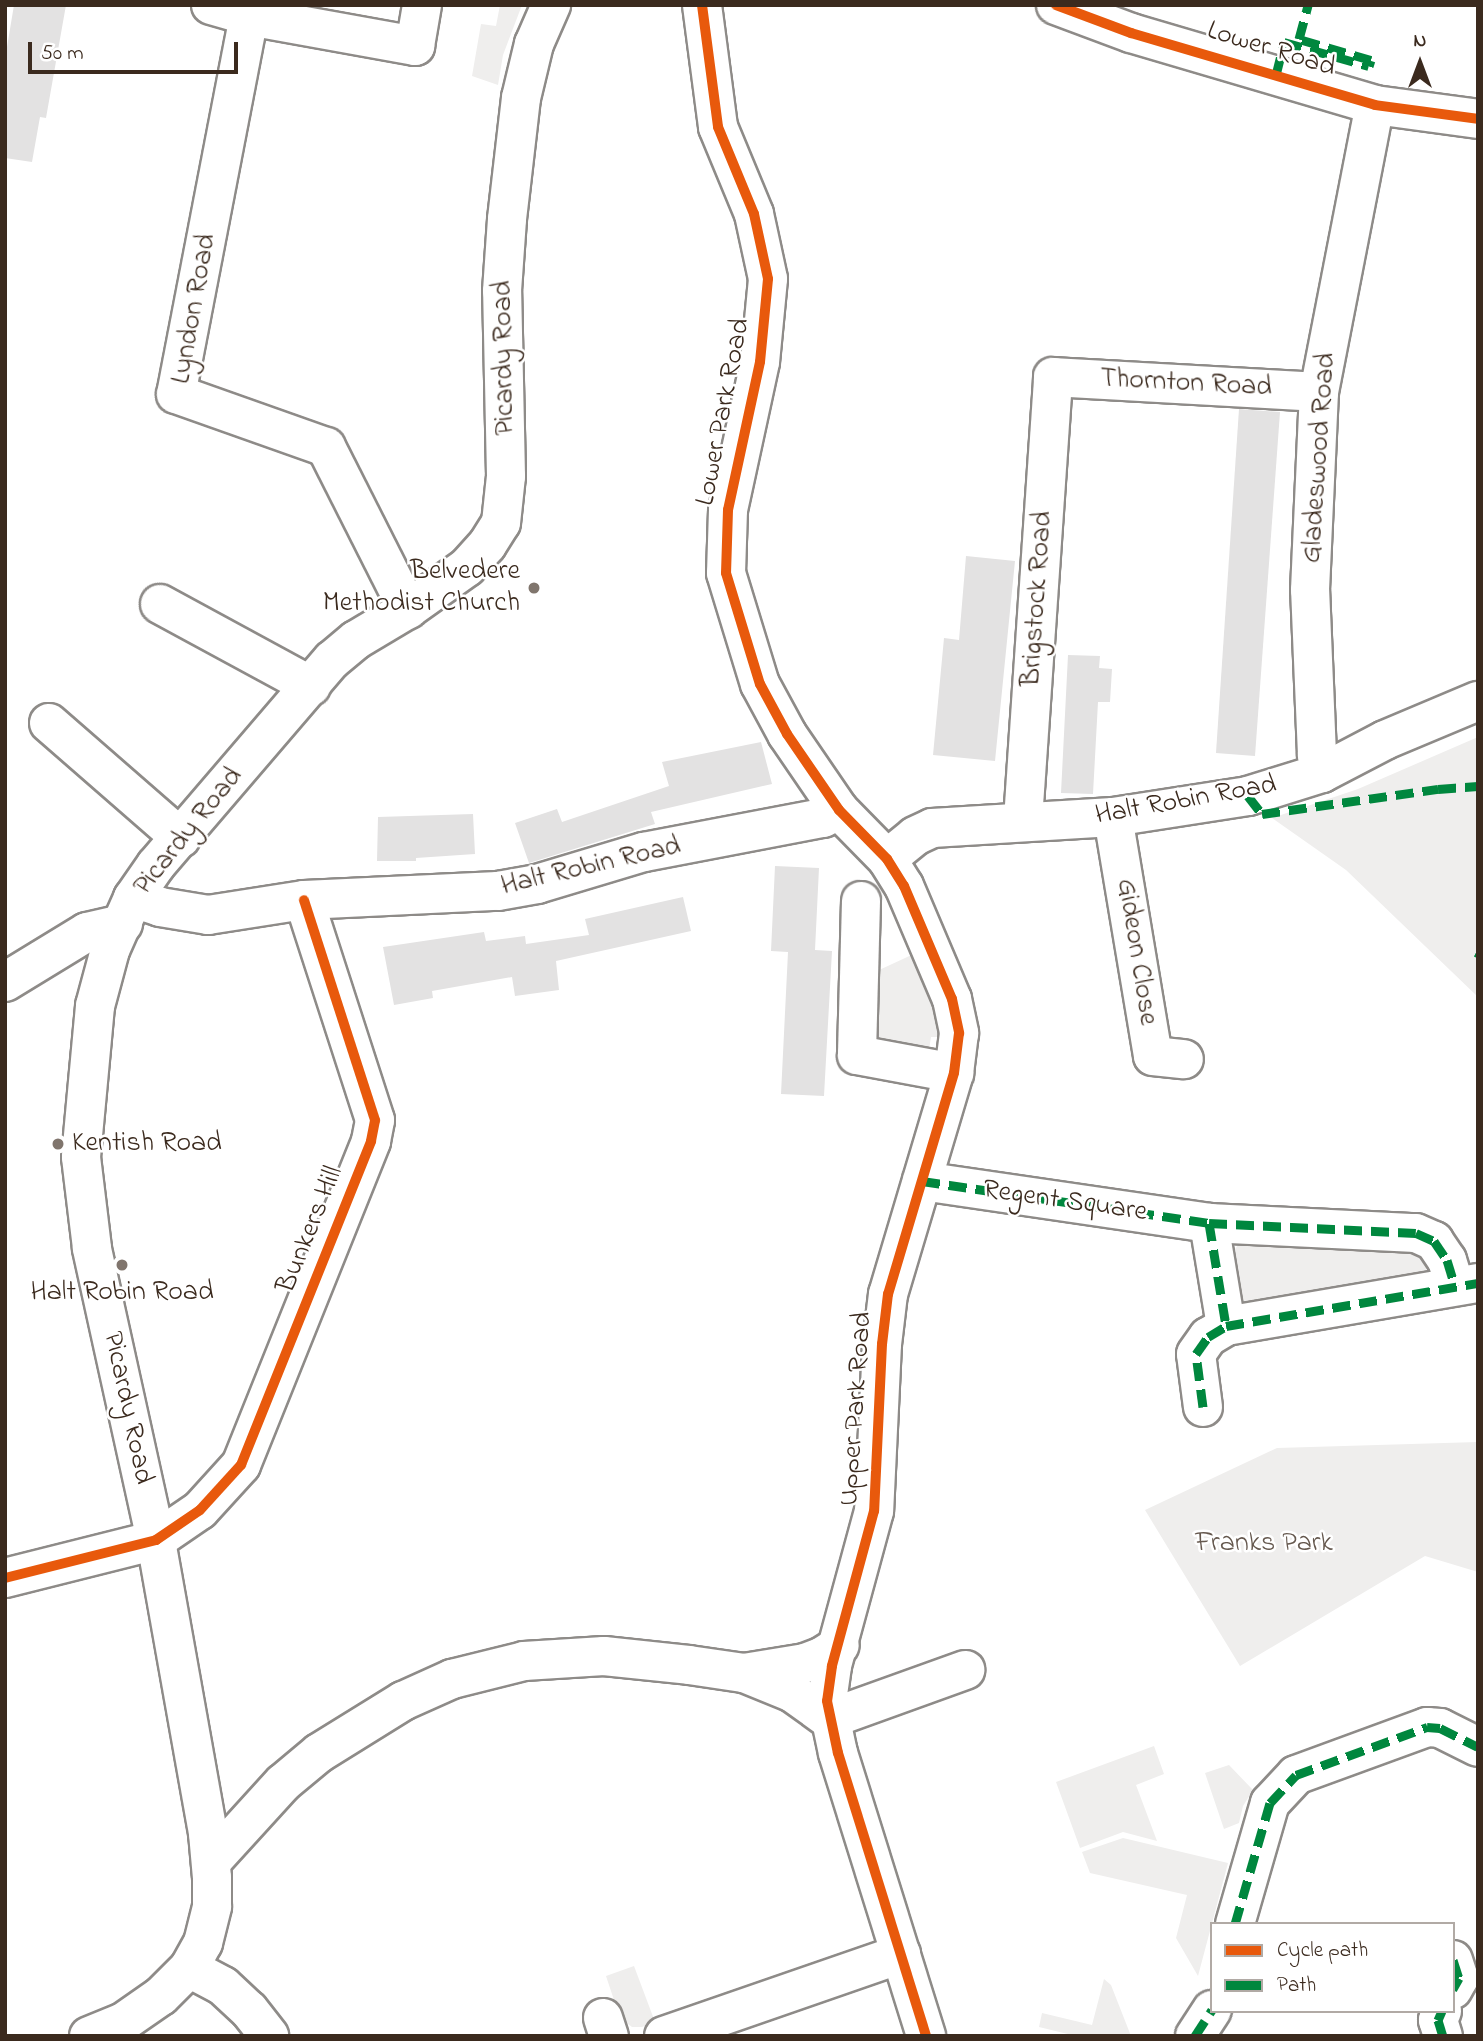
<!DOCTYPE html>
<style>
body{margin:0}
#map{position:relative;width:1483px;height:2041px;overflow:hidden;background:#fff;font-family:"Indie Flower",sans-serif}
div>[style]{position:absolute}
[style*='--x']{left:calc(var(--x)*1px);top:calc(var(--y)*1px);width:calc(var(--w)*1px);rotate:calc(var(--a)*1deg)}
.green>*{inset:0;background:#efeeed}
.building>*{inset:0;background:#e3e2e2}
.roads{filter:drop-shadow(2px 0 #8e8b88) drop-shadow(-2px 0 #8e8b88) drop-shadow(0 2px #8e8b88) drop-shadow(0 -2px #8e8b88)}
.minor>*{height:38px;margin:-19px;padding:0 19px;transform-origin:19px;border-radius:19px;background:#fff}
.major>*{height:38px;margin:-19px;padding:0 19px;transform-origin:19px;border-radius:19px;background:#fff}
.quiet>*{height:9px;margin-top:-4.5px;transform-origin:0;background:repeating-linear-gradient(90deg,#00873e 0 18px,transparent 0 27px)}
.cycleway>*{height:10px;margin:-5px;padding:0 5px;transform-origin:5px;border-radius:5px;background:#e8590c}
.dots>*{width:19px;height:19px;translate:-50% -50%;box-sizing:border-box;border:4px solid #fff;border-radius:50%}
span{translate:-50% -50%;white-space:nowrap;text-align:center;line-height:1.15;-webkit-text-stroke:5px #fff;paint-order:stroke}
.street-label{font-size:28px;color:#3b2a1e}
.poi-label{font-size:28px;color:#3b2a1e}
.right{translate:-100% -50%;text-align:right}
.left{translate:0 -50%;text-align:left}
.park-label{font-size:28px;color:#65584e}
.frame{position:absolute;inset:0;border:7px solid #3b2a1e;pointer-events:none}
.legend{position:absolute;left:1210px;top:1922px;width:245px;height:91px;box-sizing:border-box;background:#fff;border:2px solid #b1aaa5;margin:0;padding:9px 12px;list-style:none;font-size:21px;color:#3b2a1e}
.legend li{display:flex;align-items:center;gap:14px;height:35px}
.legend b{width:35px;border:2px solid #b1aaa5}
.north{position:absolute;left:1385px;top:28px;width:70px;height:70px;-webkit-text-stroke:5px #fff;paint-order:stroke;rotate:0deg;font-size:19px;font-weight:700;line-height:28px;text-align:center;color:#3b2a1e}
.north::after{content:'';display:block;margin:auto;width:24px;height:32px;background:#3b2a1e;clip-path:polygon(50% 0,100% 100%,50% 72%,0 100%)}
.scale{position:absolute;left:28px;top:42px;width:210px;height:32px;box-sizing:border-box;border:4px solid #3b2a1e;border-top:0;padding-left:9px;font-size:21px;line-height:24px;white-space:nowrap;color:#3b2a1e;-webkit-text-stroke:5px #fff;paint-order:stroke}
</style>
<div id="map">
<div class="green">
<i style="clip-path:polygon(500px 5px,522px 5px,503px 55px,498px 85px,472px 76px,481px 24px,496px 26px)"></i>
<i style="clip-path:polygon(1478px 737px,1478px 997px,1346px 870px,1272px 818px,1358px 789px)"></i>
<i style="clip-path:polygon(918px 952px,938px 1020px,939px 1037px,931px 1037px,929px 1050px,878px 1039px,876px 1027px,877px 971px)"></i>
<i style="clip-path:polygon(1240px 1242px,1419px 1246px,1430px 1264px,1422px 1276px,1249px 1305px,1242px 1300px,1237px 1291px,1231px 1255px)"></i>
<i style="clip-path:polygon(1478px 1442px,1478px 1572px,1425px 1556px,1240px 1666px,1145px 1510px,1277px 1448px)"></i>
<i style="clip-path:polygon(1154px 1746px,1164px 1774px,1136px 1785px,1157px 1841px,1123px 1832px,1080px 1848px,1056px 1782px)"></i>
<i style="clip-path:polygon(1229px 1765px,1253px 1790px,1243px 1806px,1239px 1823px,1224px 1829px,1205px 1773px)"></i>
<i style="clip-path:polygon(1123px 1838px,1228px 1863px,1198px 1976px,1176px 1938px,1187px 1895px,1090px 1873px,1082px 1852px)"></i>
<i style="clip-path:polygon(634px 1966px,655px 2022px,642px 2027px,632px 2027px,620px 2018px,606px 1976px)"></i>
<i style="clip-path:polygon(1104px 1979px,1111px 1985px,1131px 2036px,1076px 2036px,1039px 2027px,1042px 2013px,1092px 2025px)"></i>
</div>
<div class="building">
<i style="clip-path:polygon(14px 5px,66px 5px,46px 118px,40px 117px,32px 162px,5px 158px,5px 59px)"></i>
<i style="clip-path:polygon(1239px 409px,1280px 412px,1255px 756px,1216px 753px)"></i>
<i style="clip-path:polygon(966px 556px,1015px 561px,995px 761px,933px 755px,944px 638px,959px 640px)"></i>
<i style="clip-path:polygon(1068px 655px,1100px 656px,1099px 668px,1112px 669px,1110px 702px,1098px 702px,1093px 794px,1061px 793px)"></i>
<i style="clip-path:polygon(761px 742px,772px 784px,651px 812px,655px 824px,529px 863px,515px 823px,557px 809px,562px 822px,669px 786px,662px 762px)"></i>
<i style="clip-path:polygon(473px 814px,475px 854px,416px 858px,416px 861px,377px 861px,378px 817px)"></i>
<i style="clip-path:polygon(775px 866px,819px 868px,815px 950px,832px 951px,824px 1096px,781px 1094px,788px 952px,771px 951px)"></i>
<i style="clip-path:polygon(683px 897px,691px 931px,556px 961px,559px 990px,515px 996px,512px 977px,432px 991px,433px 998px,394px 1005px,383px 947px,484px 932px,486px 941px,525px 936px,526px 944px,589px 935px,585px 919px)"></i>
</div>
<div class="roads">
<div class="minor">
<i style="--x:211;--y:5;--w:40;--a:16"></i>
<i style="--x:249;--y:16;--w:169;--a:10.2"></i>
<i style="--x:415;--y:46;--w:42;--a:-80.3"></i>
<i style="--x:702;--y:5;--w:123;--a:82.5"></i>
<i style="--x:718;--y:127;--w:94;--a:67.5"></i>
<i style="--x:754;--y:214;--w:66;--a:77.8"></i>
<i style="--x:768;--y:279;--w:83;--a:95.5"></i>
<i style="--x:760;--y:362;--w:151;--a:102.2"></i>
<i style="--x:728;--y:510;--w:63;--a:91.8"></i>
<i style="--x:726;--y:573;--w:116;--a:73"></i>
<i style="--x:760;--y:684;--w:57;--a:61.6"></i>
<i style="--x:787;--y:734;--w:92;--a:55.6"></i>
<i style="--x:839;--y:810;--w:69;--a:45.6"></i>
<i style="--x:887;--y:859;--w:32;--a:58"></i>
<i style="--x:904;--y:886;--w:123;--a:67"></i>
<i style="--x:952;--y:999;--w:35;--a:78"></i>
<i style="--x:959;--y:1033;--w:40;--a:97.1"></i>
<i style="--x:954;--y:1073;--w:231;--a:106.6"></i>
<i style="--x:888;--y:1294;--w:50;--a:96.8"></i>
<i style="--x:882;--y:1344;--w:167;--a:92.7"></i>
<i style="--x:874;--y:1511;--w:161;--a:105.2"></i>
<i style="--x:832;--y:1666;--w:35;--a:98"></i>
<i style="--x:827;--y:1701;--w:53;--a:78.1"></i>
<i style="--x:838;--y:1753;--w:296;--a:72.7"></i>
<i style="--x:249;--y:16;--w:385;--a:100.9"></i>
<i style="--x:176;--y:394;--w:159;--a:19.5"></i>
<i style="--x:326;--y:447;--w:182;--a:63.2"></i>
<i style="--x:160;--y:604;--w:172;--a:28.5"></i>
<i style="--x:49;--y:723;--w:175;--a:41.1"></i>
<i style="--x:1322;--y:773;--w:19;--a:-106"></i>
<i style="--x:1317;--y:755;--w:165;--a:-92.4"></i>
<i style="--x:1310;--y:590;--w:198;--a:-87.4"></i>
<i style="--x:1319;--y:392;--w:292;--a:-79"></i>
<i style="--x:1113;--y:817;--w:242;--a:80.5"></i>
<i style="--x:1153;--y:1056;--w:31;--a:6"></i>
<i style="--x:1023;--y:820;--w:444;--a:-86.1"></i>
<i style="--x:1053;--y:377;--w:266;--a:3.2"></i>
<i style="--x:887;--y:859;--w:36;--a:-39"></i>
<i style="--x:915;--y:836;--w:19;--a:-25"></i>
<i style="--x:932;--y:828;--w:181;--a:-3.5"></i>
<i style="--x:1113;--y:817;--w:137;--a:-8.8"></i>
<i style="--x:1248;--y:796;--w:77;--a:-17.3"></i>
<i style="--x:1322;--y:773;--w:71;--a:-27.6"></i>
<i style="--x:1385;--y:740;--w:101;--a:-22.8"></i>
<i style="--x:133;--y:898;--w:28;--a:18"></i>
<i style="--x:160;--y:907;--w:49;--a:9.5"></i>
<i style="--x:208;--y:915;--w:97;--a:-8.9"></i>
<i style="--x:304;--y:900;--w:194;--a:-2.7"></i>
<i style="--x:498;--y:891;--w:40;--a:-10"></i>
<i style="--x:537;--y:884;--w:112;--a:-16.7"></i>
<i style="--x:644;--y:852;--w:182;--a:-10.8"></i>
<i style="--x:823;--y:818;--w:18;--a:-27"></i>
<i style="--x:861;--y:901;--w:154;--a:91.5"></i>
<i style="--x:857;--y:1055;--w:99;--a:10.5"></i>
<i style="--x:5;--y:982;--w:96;--a:-31.4"></i>
<i style="--x:87;--y:932;--w:37;--a:-13"></i>
<i style="--x:922;--y:1181;--w:290;--a:8.3"></i>
<i style="--x:1209;--y:1223;--w:104;--a:80.6"></i>
<i style="--x:1226;--y:1326;--w:256;--a:-9.7"></i>
<i style="--x:1209;--y:1223;--w:207;--a:2.8"></i>
<i style="--x:1416;--y:1233;--w:20;--a:24"></i>
<i style="--x:1434;--y:1241;--w:23;--a:56"></i>
<i style="--x:1447;--y:1260;--w:27;--a:73"></i>
<i style="--x:1203;--y:1407;--w:53;--a:-97.5"></i>
<i style="--x:1196;--y:1354;--w:21;--a:-55"></i>
<i style="--x:1208;--y:1337;--w:21;--a:-31"></i>
<i style="--x:5;--y:1578;--w:156;--a:-14.1"></i>
<i style="--x:156;--y:1540;--w:53;--a:-34.3"></i>
<i style="--x:200;--y:1510;--w:61;--a:-47.7"></i>
<i style="--x:241;--y:1465;--w:349;--a:-68.1"></i>
<i style="--x:371;--y:1141;--w:21;--a:-79"></i>
<i style="--x:375;--y:1120;--w:231;--a:-107.9"></i>
<i style="--x:744;--y:1673;--w:62;--a:-9.3"></i>
<i style="--x:805;--y:1663;--w:17;--a:-21"></i>
<i style="--x:821;--y:1657;--w:22;--a:-32"></i>
<i style="--x:211;--y:1862;--w:107;--a:-47.7"></i>
<i style="--x:283;--y:1783;--w:47;--a:-39.8"></i>
<i style="--x:319;--y:1753;--w:99;--a:-31.8"></i>
<i style="--x:403;--y:1701;--w:54;--a:-24.2"></i>
<i style="--x:452;--y:1679;--w:74;--a:-14"></i>
<i style="--x:524;--y:1661;--w:80;--a:-3.6"></i>
<i style="--x:604;--y:1656;--w:85;--a:6"></i>
<i style="--x:689;--y:1665;--w:56;--a:8.3"></i>
<i style="--x:744;--y:1673;--w:53;--a:22.2"></i>
<i style="--x:793;--y:1693;--w:44;--a:35.8"></i>
<i style="--x:829;--y:1719;--w:145;--a:-19.8"></i>
<i style="--x:1235;--y:1924;--w:126;--a:-73.9"></i>
<i style="--x:1270;--y:1803;--w:38;--a:-47"></i>
<i style="--x:1296;--y:1775;--w:140;--a:-20.1"></i>
<i style="--x:1427;--y:1727;--w:13;--a:4"></i>
<i style="--x:1440;--y:1728;--w:42;--a:26.6"></i>
<i style="--x:1453;--y:1960;--w:19;--a:72"></i>
<i style="--x:1459;--y:1978;--w:13;--a:119"></i>
<i style="--x:189;--y:1968;--w:38;--a:28"></i>
<i style="--x:223;--y:1986;--w:35;--a:43"></i>
<i style="--x:249;--y:2010;--w:33;--a:52"></i>
<i style="--x:1442;--y:2011;--w:10;--a:114"></i>
<i style="--x:1438;--y:2020;--w:17;--a:73"></i>
<i style="--x:603;--y:2018;--w:19;--a:72"></i>
<i style="--x:664;--y:2036;--w:251;--a:-19.1"></i>
<i style="--x:1195;--y:2036;--w:31;--a:-57"></i>
</div>
<div class="major">
<i style="--x:1056;--y:5;--w:80;--a:20.5"></i>
<i style="--x:1131;--y:33;--w:254;--a:16.4"></i>
<i style="--x:1375;--y:105;--w:104;--a:7.7"></i>
<i style="--x:89;--y:2036;--w:35;--a:-22"></i>
<i style="--x:122;--y:2023;--w:47;--a:-34.7"></i>
<i style="--x:161;--y:1996;--w:40;--a:-45"></i>
<i style="--x:189;--y:1968;--w:29;--a:-61"></i>
<i style="--x:203;--y:1943;--w:38;--a:-76"></i>
<i style="--x:212;--y:1906;--w:28;--a:-90"></i>
<i style="--x:212;--y:1878;--w:45;--a:-95.1"></i>
<i style="--x:208;--y:1833;--w:298;--a:-100.1"></i>
<i style="--x:156;--y:1540;--w:299;--a:-102.4"></i>
<i style="--x:92;--y:1248;--w:92;--a:-96.9"></i>
<i style="--x:81;--y:1157;--w:152;--a:-84.7"></i>
<i style="--x:95;--y:1006;--w:58;--a:-75"></i>
<i style="--x:110;--y:950;--w:57;--a:-66.1"></i>
<i style="--x:133;--y:898;--w:40;--a:-55.1"></i>
<i style="--x:156;--y:865;--w:270;--a:-49.4"></i>
<i style="--x:332;--y:660;--w:31;--a:-40"></i>
<i style="--x:356;--y:640;--w:61;--a:-30.8"></i>
<i style="--x:408;--y:609;--w:72;--a:-35.4"></i>
<i style="--x:467;--y:567;--w:30;--a:-48"></i>
<i style="--x:487;--y:545;--w:26;--a:-58"></i>
<i style="--x:501;--y:523;--w:47;--a:-83.9"></i>
<i style="--x:506;--y:476;--w:185;--a:-91.2"></i>
<i style="--x:502;--y:291;--w:72;--a:-86"></i>
<i style="--x:507;--y:219;--w:122;--a:-83.4"></i>
<i style="--x:521;--y:98;--w:56;--a:-76.5"></i>
<i style="--x:534;--y:44;--w:43;--a:-66.4"></i>
</div>
</div>
<div class="quiet">
<i style="--x:1276;--y:75;--w:34;--a:-76"></i>
<i style="--x:1284;--y:42;--w:88;--a:15.8"></i>
<i style="--x:1369;--y:66;--w:6;--a:-72"></i>
<i style="--x:1371;--y:60;--w:75;--a:-163.7"></i>
<i style="--x:1299;--y:39;--w:35;--a:-75"></i>
<i style="--x:1248;--y:796;--w:23;--a:52"></i>
<i style="--x:1262;--y:814;--w:178;--a:-8.1"></i>
<i style="--x:1438;--y:789;--w:40;--a:-4.3"></i>
<i style="--x:1476;--y:952;--w:2;--a:27"></i>
<i style="--x:922;--y:1181;--w:290;--a:8.3"></i>
<i style="--x:1209;--y:1223;--w:104;--a:80.6"></i>
<i style="--x:1226;--y:1326;--w:256;--a:-9.7"></i>
<i style="--x:1209;--y:1223;--w:207;--a:2.8"></i>
<i style="--x:1416;--y:1233;--w:20;--a:24"></i>
<i style="--x:1434;--y:1241;--w:23;--a:56"></i>
<i style="--x:1447;--y:1260;--w:27;--a:73"></i>
<i style="--x:1203;--y:1407;--w:53;--a:-97.5"></i>
<i style="--x:1196;--y:1354;--w:21;--a:-55"></i>
<i style="--x:1208;--y:1337;--w:21;--a:-31"></i>
<i style="--x:1235;--y:1924;--w:126;--a:-73.9"></i>
<i style="--x:1270;--y:1803;--w:38;--a:-47"></i>
<i style="--x:1296;--y:1775;--w:140;--a:-20.1"></i>
<i style="--x:1427;--y:1727;--w:13;--a:4"></i>
<i style="--x:1440;--y:1728;--w:42;--a:26.6"></i>
<i style="--x:1453;--y:1960;--w:19;--a:72"></i>
<i style="--x:1459;--y:1978;--w:13;--a:119"></i>
<i style="--x:1442;--y:2011;--w:10;--a:114"></i>
<i style="--x:1438;--y:2020;--w:17;--a:73"></i>
<i style="--x:1195;--y:2036;--w:31;--a:-57"></i>
</div>
<div class="cycleway">
<i style="--x:702;--y:5;--w:123;--a:82.5"></i>
<i style="--x:718;--y:127;--w:94;--a:67.5"></i>
<i style="--x:754;--y:214;--w:66;--a:77.8"></i>
<i style="--x:768;--y:279;--w:83;--a:95.5"></i>
<i style="--x:760;--y:362;--w:151;--a:102.2"></i>
<i style="--x:728;--y:510;--w:63;--a:91.8"></i>
<i style="--x:726;--y:573;--w:116;--a:73"></i>
<i style="--x:760;--y:684;--w:57;--a:61.6"></i>
<i style="--x:787;--y:734;--w:92;--a:55.6"></i>
<i style="--x:839;--y:810;--w:69;--a:45.6"></i>
<i style="--x:887;--y:859;--w:32;--a:58"></i>
<i style="--x:904;--y:886;--w:123;--a:67"></i>
<i style="--x:952;--y:999;--w:35;--a:78"></i>
<i style="--x:959;--y:1033;--w:40;--a:97.1"></i>
<i style="--x:954;--y:1073;--w:231;--a:106.6"></i>
<i style="--x:888;--y:1294;--w:50;--a:96.8"></i>
<i style="--x:882;--y:1344;--w:167;--a:92.7"></i>
<i style="--x:874;--y:1511;--w:161;--a:105.2"></i>
<i style="--x:832;--y:1666;--w:35;--a:98"></i>
<i style="--x:827;--y:1701;--w:53;--a:78.1"></i>
<i style="--x:838;--y:1753;--w:296;--a:72.7"></i>
<i style="--x:1056;--y:5;--w:80;--a:20.5"></i>
<i style="--x:1131;--y:33;--w:254;--a:16.4"></i>
<i style="--x:1375;--y:105;--w:104;--a:7.7"></i>
<i style="--x:5;--y:1578;--w:156;--a:-14.1"></i>
<i style="--x:156;--y:1540;--w:53;--a:-34.3"></i>
<i style="--x:200;--y:1510;--w:61;--a:-47.7"></i>
<i style="--x:241;--y:1465;--w:349;--a:-68.1"></i>
<i style="--x:371;--y:1141;--w:21;--a:-79"></i>
<i style="--x:375;--y:1120;--w:231;--a:-107.9"></i>
</div>
<div class="dots">
<i style="left:534px;top:588px;background:#80756d"></i>
<i style="left:58px;top:1144px;background:#80756d"></i>
<i style="left:122px;top:1265px;background:#80756d"></i>
</div>
<div class="street-label">
<span style="left:1271px;top:50px;rotate:17deg">Lower Road</span>
<span style="left:195px;top:309px;rotate:-80deg">Lyndon Road</span>
<span style="left:505px;top:358px;rotate:-91deg">Picardy Road</span>
<span style="left:1186px;top:384px;rotate:3deg">Thornton Road</span>
<span style="left:724px;top:412px;rotate:-79deg">Lower Park Road</span>
<span style="left:1320px;top:458px;rotate:-86deg">Gladeswood Road</span>
<span style="left:1038px;top:599px;rotate:-86deg">Brigstock Road</span>
<span style="left:1186px;top:801px;rotate:-10deg">Halt Robin Road</span>
<span style="left:189px;top:832px;rotate:-51deg">Picardy Road</span>
<span style="left:591px;top:867px;rotate:-13deg">Halt Robin Road</span>
<span style="left:1136px;top:952px;rotate:81deg">Gideon Close</span>
<span style="left:1065px;top:1202px;rotate:8deg">Regent Square</span>
<span style="left:311px;top:1230px;rotate:-68deg">Bunkers Hill</span>
<span style="left:127px;top:1408px;rotate:78deg">Picardy Road</span>
<span style="left:857px;top:1409px;rotate:-86deg">Upper Park Road</span>
</div>
<div class="poi-label">
<span class="right" style="left:520px;top:588px">Belvedere<br>Methodist Church</span>
<span class="left" style="left:72px;top:1144px">Kentish Road</span>
<span style="left:122px;top:1293px">Halt Robin Road</span>
</div>
<div class="park-label">
<span style="left:1264px;top:1544px">Franks Park</span>
</div>
<div class="frame"></div>
<ul class="legend">
<li><b style="height:9px;background:#e8590c"></b>Cycle path</li>
<li><b style="height:9px;background:#00873e"></b>Path</li>
</ul>
<div class="north">N</div>
<div class="scale">50 m</div>
</div>
